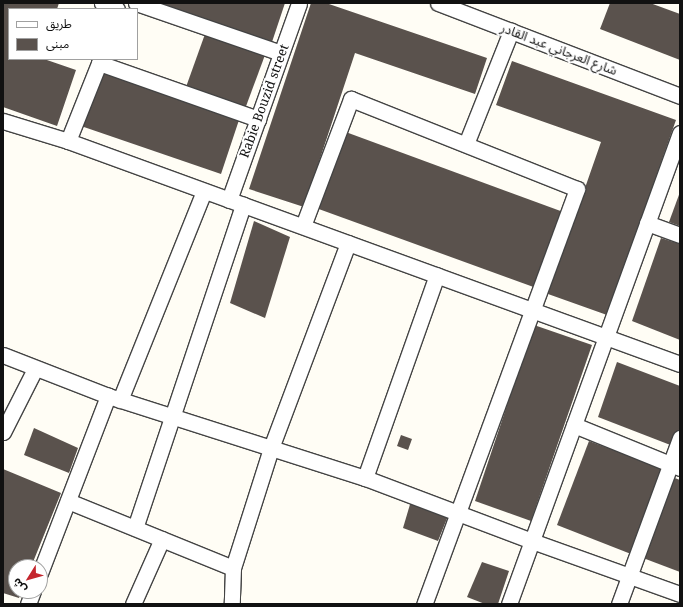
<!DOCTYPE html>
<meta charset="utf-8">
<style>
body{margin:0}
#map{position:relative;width:683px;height:607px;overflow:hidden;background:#fffdf5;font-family:"Noto Serif","Noto Sans Arabic",serif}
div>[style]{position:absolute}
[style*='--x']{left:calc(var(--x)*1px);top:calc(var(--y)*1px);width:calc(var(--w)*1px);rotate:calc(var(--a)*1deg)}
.building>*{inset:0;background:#5a524d}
.roads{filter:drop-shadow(1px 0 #444) drop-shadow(-1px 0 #444) drop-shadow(0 1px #444) drop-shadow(0 -1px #444)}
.minor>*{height:15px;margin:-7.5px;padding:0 7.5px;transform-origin:7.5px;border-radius:7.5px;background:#fff}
span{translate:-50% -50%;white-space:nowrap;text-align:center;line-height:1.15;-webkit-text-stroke:4px #fff;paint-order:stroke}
.street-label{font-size:13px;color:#111}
.frame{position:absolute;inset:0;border:4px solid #111;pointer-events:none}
.legend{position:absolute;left:8px;top:8px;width:130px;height:52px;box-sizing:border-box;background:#fff;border:1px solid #a0a0a0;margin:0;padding:5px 7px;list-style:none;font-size:12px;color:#111}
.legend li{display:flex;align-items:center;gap:8px;height:20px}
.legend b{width:20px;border:1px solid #a0a0a0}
.north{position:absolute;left:8px;top:559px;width:40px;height:40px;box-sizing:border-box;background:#fff;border:1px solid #a0a0a0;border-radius:50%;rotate:233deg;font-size:11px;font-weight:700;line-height:16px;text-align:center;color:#111}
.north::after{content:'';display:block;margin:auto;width:14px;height:18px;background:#c4262e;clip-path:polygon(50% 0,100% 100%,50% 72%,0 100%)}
</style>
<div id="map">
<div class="building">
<i style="clip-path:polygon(3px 3px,59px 3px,57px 9px,9px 9px,9px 59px,44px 59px,76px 70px,57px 126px,3px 107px)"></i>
<i style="clip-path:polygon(150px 3px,285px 3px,271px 45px)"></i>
<i style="clip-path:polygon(311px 3px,326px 3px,487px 58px,475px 94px,355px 53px,304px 207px,249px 189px)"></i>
<i style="clip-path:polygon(610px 3px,650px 3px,680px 14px,680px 60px,600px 29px)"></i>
<i style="clip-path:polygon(205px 34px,265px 55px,245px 109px,186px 87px)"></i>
<i style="clip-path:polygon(512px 61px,676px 120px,607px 315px,548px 294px,601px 142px,496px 105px)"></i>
<i style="clip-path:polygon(99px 72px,239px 120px,221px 174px,81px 126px)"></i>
<i style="clip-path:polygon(343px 131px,566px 213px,539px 289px,316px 208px)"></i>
<i style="clip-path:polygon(680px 192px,680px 226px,669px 222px)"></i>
<i style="clip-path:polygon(254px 221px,290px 237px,265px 318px,230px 303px)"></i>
<i style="clip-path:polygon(661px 238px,680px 244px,680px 340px,632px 321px)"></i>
<i style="clip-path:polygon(534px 325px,592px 345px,531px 521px,475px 501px)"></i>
<i style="clip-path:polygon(617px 362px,680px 386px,680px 427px,673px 446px,598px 417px)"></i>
<i style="clip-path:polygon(34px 428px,78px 448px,69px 473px,24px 455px)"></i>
<i style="clip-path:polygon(401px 435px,412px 439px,408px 450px,397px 446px)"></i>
<i style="clip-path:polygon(589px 441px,661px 468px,631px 554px,557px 525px)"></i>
<i style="clip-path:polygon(3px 469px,61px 493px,31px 567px,16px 567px,16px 591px,22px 591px,19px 598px,3px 593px)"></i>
<i style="clip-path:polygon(672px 477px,680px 480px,680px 572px,643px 558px)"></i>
<i style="clip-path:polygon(411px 501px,448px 516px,438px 541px,403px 528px)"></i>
<i style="clip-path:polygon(482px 562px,509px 571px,498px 604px,485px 604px,467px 597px)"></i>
</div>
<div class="roads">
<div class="minor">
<i style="--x:102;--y:3;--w:16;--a:22"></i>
<i style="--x:136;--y:3;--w:153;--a:19"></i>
<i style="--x:438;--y:3;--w:259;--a:21"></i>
<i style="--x:3;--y:121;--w:68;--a:17.1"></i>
<i style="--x:68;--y:141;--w:651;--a:20.02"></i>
<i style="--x:68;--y:141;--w:84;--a:-68.3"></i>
<i style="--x:99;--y:63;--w:169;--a:19.4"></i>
<i style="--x:466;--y:144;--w:122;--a:-68.3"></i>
<i style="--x:229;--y:200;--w:209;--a:-70.4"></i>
<i style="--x:647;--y:223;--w:35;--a:20"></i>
<i style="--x:303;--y:226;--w:136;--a:-69.3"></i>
<i style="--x:351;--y:99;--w:243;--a:21.7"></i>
<i style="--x:577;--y:189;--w:442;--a:110.2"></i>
<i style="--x:3;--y:355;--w:113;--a:21.3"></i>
<i style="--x:108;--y:396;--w:270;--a:17.7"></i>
<i style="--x:365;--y:478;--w:178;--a:20.7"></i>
<i style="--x:532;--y:541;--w:157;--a:19.7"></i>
<i style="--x:120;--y:400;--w:225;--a:-68.1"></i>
<i style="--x:574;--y:425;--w:114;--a:22.1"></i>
<i style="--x:3;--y:432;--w:71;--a:-63.1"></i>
<i style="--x:365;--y:478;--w:215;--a:-70.5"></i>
<i style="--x:68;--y:501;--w:178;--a:22.1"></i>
<i style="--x:233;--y:568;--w:36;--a:92"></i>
<i style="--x:135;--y:528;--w:341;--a:-71.5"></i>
<i style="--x:233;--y:568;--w:126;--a:-72.4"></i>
<i style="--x:271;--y:448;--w:219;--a:-69.4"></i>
<i style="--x:40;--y:573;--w:190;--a:-69"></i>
<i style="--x:28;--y:604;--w:14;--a:-69"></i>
<i style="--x:133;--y:604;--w:71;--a:-66"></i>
<i style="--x:509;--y:604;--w:501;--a:-70.05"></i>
<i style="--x:619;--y:604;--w:177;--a:-69.8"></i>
</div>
</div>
<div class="street-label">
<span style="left:559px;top:49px;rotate:21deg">شارع العرجاني عبد القادر</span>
<span style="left:264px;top:101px;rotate:-70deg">Rabie Bouzid street</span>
</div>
<div class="frame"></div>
<ul class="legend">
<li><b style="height:5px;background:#fff"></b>طريق</li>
<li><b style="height:11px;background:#5a524d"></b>مبنى</li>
</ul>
<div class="north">ش</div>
</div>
